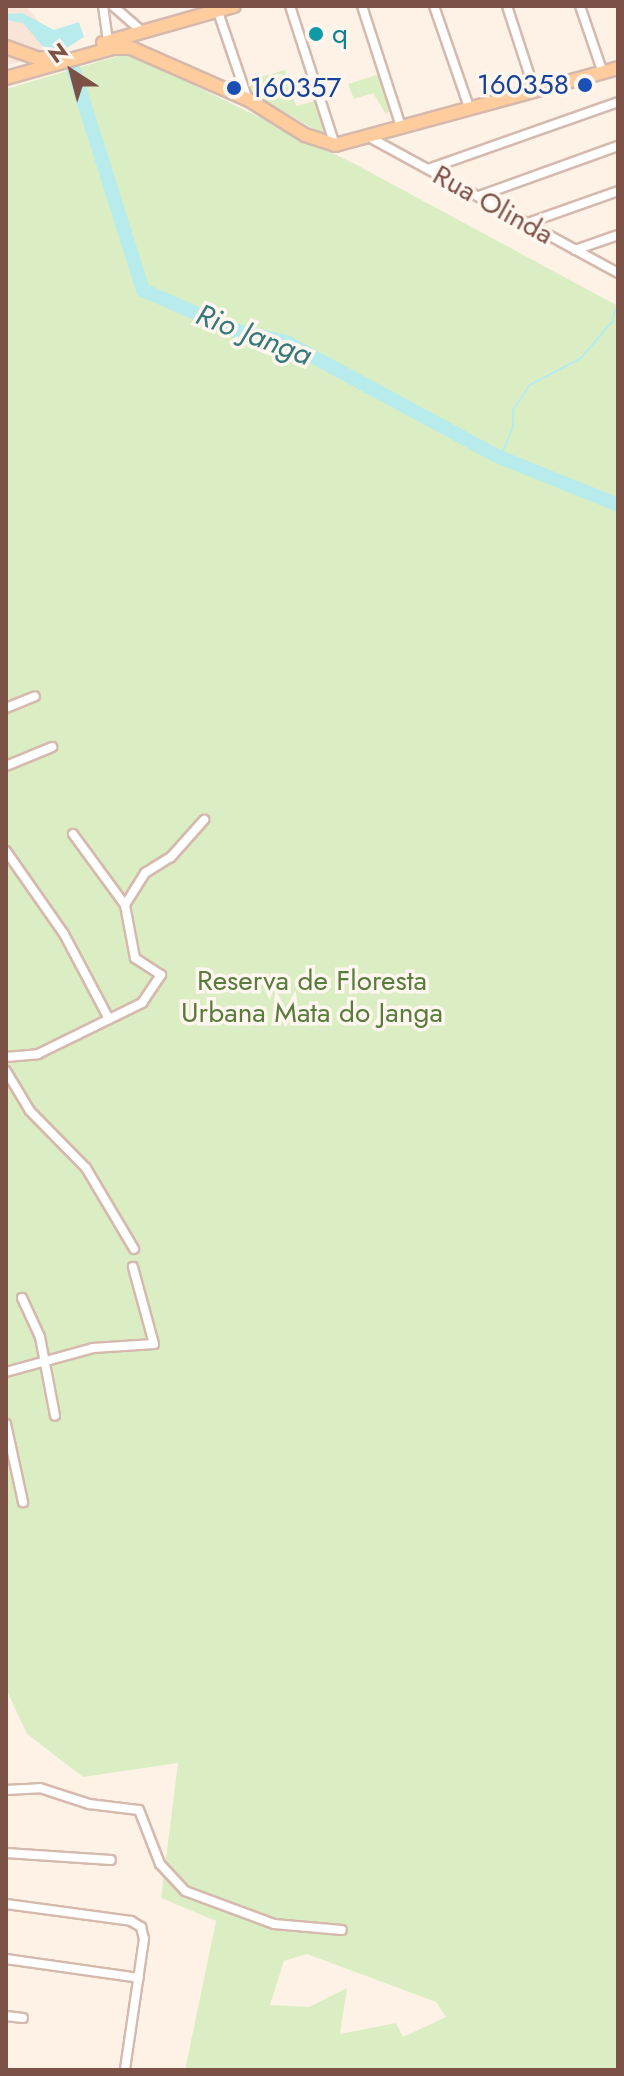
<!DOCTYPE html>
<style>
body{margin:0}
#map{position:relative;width:624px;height:2076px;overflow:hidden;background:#fef2e6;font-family:Jost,sans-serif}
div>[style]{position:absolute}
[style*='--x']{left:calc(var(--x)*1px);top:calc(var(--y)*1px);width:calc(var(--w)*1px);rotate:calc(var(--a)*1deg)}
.residential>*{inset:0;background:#f9e5d7}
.green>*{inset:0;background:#dbeec3}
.water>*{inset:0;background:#b8ebeb}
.stream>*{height:2px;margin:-1px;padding:0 1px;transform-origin:1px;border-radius:1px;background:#b8ebeb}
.river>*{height:14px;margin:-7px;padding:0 7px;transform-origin:7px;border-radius:7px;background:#b8ebeb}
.roads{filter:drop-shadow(2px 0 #d5b9ad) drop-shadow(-2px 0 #d5b9ad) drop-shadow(0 2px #d5b9ad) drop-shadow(0 -2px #d5b9ad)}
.street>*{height:8px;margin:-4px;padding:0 4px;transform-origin:4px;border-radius:4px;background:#fff}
.primary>*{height:12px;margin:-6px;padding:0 6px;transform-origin:6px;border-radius:6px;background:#ffcc9d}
.dots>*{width:22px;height:22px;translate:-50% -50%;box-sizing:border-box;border:4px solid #fff6ef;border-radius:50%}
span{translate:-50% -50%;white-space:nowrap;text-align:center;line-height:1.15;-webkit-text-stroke:7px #fff6ef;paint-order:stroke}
.culture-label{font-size:28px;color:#0d838f}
.left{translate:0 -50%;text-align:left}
.transit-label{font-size:28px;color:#164399}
.right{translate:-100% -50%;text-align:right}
.street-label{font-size:28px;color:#7c5247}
.park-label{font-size:28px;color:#587c3c}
.water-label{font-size:30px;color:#36797b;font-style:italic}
.frame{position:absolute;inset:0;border:8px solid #7c5247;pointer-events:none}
.north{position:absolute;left:32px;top:32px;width:80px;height:80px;-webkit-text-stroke:6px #fff6ef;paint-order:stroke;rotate:324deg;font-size:22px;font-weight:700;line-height:32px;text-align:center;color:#7c5247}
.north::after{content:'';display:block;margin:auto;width:28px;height:36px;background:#7c5247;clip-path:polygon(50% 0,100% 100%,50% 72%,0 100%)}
</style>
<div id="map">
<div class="residential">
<i style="clip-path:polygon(6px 6px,25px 6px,65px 49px,6px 66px)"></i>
</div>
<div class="green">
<i style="clip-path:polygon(evenodd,128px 53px,355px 164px,618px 306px,618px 2070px,185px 2070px,216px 1921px,161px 1898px,178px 1763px,83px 1777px,27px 1734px,6px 1689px,6px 89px,128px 53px,307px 1954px,436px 2002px,446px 2017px,403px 2037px,396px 2023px,340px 2034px,347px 1988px,309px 2007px,270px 2005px,284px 1961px,307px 1954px)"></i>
<i style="clip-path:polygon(285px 70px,296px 106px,315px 101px,327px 137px,251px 92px,249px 80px)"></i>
<i style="clip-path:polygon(379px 74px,392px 109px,386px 114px,373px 93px,354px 99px,348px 84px)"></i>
</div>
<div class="water">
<i style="clip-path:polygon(22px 13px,54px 30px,79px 22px,84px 37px,65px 49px,44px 48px,23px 23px,6px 20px,6px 14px)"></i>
</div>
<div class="stream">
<i style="--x:500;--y:458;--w:34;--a:-67"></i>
<i style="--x:513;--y:427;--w:17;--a:-90"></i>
<i style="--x:513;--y:410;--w:30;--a:-56"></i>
<i style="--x:530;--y:385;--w:58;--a:-27.9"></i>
<i style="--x:581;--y:358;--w:48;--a:-49.3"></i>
<i style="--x:612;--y:322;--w:12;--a:-76"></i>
</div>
<div class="river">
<i style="--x:73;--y:68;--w:233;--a:72.5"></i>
<i style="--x:143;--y:290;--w:99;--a:23.7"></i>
<i style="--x:234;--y:330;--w:53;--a:13"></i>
<i style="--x:286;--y:342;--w:240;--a:28.4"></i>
<i style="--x:497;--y:456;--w:131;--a:22"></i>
</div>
<div class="roads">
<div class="street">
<i style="--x:103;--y:6;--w:36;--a:82"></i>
<i style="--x:113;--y:6;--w:40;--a:41"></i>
<i style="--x:216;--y:6;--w:99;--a:71.2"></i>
<i style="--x:290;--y:6;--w:146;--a:72.1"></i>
<i style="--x:362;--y:6;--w:127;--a:72.1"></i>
<i style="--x:434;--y:6;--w:110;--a:70.9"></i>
<i style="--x:507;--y:6;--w:90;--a:72"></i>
<i style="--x:580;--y:6;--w:71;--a:71.1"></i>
<i style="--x:367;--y:136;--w:286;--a:28.6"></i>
<i style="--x:428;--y:169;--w:201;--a:-19.4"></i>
<i style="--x:479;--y:196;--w:148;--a:-19.8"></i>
<i style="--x:525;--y:224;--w:99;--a:-19.5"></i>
<i style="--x:575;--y:250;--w:46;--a:-19.2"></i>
<i style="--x:6;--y:708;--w:31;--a:-22"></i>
<i style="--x:6;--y:766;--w:50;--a:-22.4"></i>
<i style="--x:73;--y:834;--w:88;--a:53.8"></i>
<i style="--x:6;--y:851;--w:101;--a:55.1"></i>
<i style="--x:64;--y:934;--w:96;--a:62.1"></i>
<i style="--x:6;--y:1057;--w:32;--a:-5"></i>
<i style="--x:38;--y:1054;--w:116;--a:-26.1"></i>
<i style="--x:142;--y:1003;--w:34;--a:-56"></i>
<i style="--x:161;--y:975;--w:31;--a:-147"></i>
<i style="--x:135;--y:958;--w:54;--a:-100.7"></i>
<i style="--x:125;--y:905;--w:38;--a:-58"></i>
<i style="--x:145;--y:873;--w:31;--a:-32"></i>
<i style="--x:171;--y:857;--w:50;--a:-48.3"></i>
<i style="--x:6;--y:1071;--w:47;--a:59"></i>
<i style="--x:30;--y:1111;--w:80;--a:45.5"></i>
<i style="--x:86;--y:1168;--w:94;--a:59.3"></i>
<i style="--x:22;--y:1298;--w:43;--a:65.2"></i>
<i style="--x:40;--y:1337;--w:80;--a:79.2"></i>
<i style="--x:6;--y:1372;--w:90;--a:-15.4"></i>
<i style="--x:93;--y:1348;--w:61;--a:-3.8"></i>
<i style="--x:154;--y:1344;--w:80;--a:-105.3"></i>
<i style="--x:6;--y:1424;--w:80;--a:77.7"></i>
<i style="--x:6;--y:1790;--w:34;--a:-3"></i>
<i style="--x:40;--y:1788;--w:52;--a:18.1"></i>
<i style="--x:89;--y:1804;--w:50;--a:6.8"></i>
<i style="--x:139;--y:1810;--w:58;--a:68.7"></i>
<i style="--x:160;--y:1864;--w:37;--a:47"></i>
<i style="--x:185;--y:1891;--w:95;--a:20.3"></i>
<i style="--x:274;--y:1924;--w:68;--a:5"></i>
<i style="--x:6;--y:1853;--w:105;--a:3.8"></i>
<i style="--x:6;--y:1904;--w:126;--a:7.7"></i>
<i style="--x:131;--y:1921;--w:12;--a:31"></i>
<i style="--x:141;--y:1927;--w:12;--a:76"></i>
<i style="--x:144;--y:1939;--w:132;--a:98.3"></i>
<i style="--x:6;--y:1959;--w:134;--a:8.1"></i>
<i style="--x:6;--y:2016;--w:17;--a:7"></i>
</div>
<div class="primary">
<i style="--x:103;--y:43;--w:136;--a:-15.8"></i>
<i style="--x:6;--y:47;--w:35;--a:20"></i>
<i style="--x:39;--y:59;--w:19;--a:-9"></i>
<i style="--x:6;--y:78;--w:111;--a:-15.7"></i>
<i style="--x:113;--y:48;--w:18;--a:0"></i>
<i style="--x:131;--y:48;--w:129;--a:23.8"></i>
<i style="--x:249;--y:100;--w:66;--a:32"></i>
<i style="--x:305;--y:135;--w:32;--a:18"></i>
<i style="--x:335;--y:145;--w:293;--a:-15.2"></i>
</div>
</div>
<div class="dots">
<i style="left:316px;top:34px;background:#0f9aa8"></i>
<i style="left:585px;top:85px;background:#1a4fb4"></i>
<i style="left:234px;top:88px;background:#1a4fb4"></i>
</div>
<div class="culture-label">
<span class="left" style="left:332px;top:34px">q</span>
</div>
<div class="transit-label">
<span class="right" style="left:569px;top:85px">160358</span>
<span class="left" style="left:250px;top:88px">160357</span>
</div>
<div class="street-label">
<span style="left:493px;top:205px;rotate:29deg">Rua Olinda</span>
</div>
<div class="park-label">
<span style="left:312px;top:997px">Reserva de Floresta<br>Urbana Mata do Janga</span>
</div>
<div class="water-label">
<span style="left:254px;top:335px;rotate:21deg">Rio Janga</span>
</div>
<div class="frame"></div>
<div class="north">N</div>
</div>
